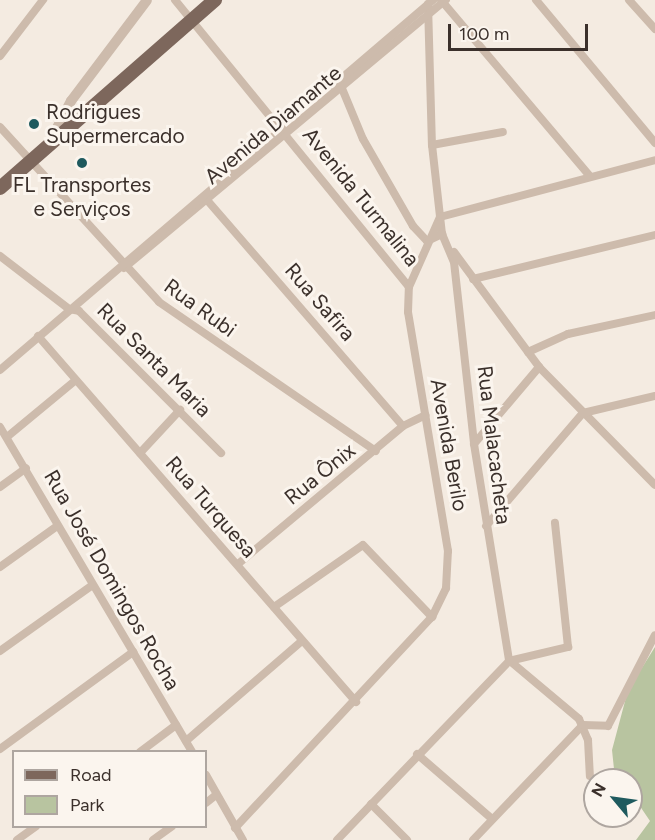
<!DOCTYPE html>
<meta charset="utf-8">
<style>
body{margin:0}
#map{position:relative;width:655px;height:840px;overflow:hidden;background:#f4ebe1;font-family:Figtree,sans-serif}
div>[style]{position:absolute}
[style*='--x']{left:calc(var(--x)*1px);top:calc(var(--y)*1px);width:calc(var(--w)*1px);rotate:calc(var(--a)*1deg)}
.green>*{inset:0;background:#b8c4a0}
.minor>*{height:8px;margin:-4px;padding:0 4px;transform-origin:4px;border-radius:4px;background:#cdbbac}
.tertiary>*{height:10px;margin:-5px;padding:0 5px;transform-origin:5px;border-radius:5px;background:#cdbbac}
.primary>*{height:14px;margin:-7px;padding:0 7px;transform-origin:7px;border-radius:7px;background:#7d675c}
.dots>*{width:16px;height:16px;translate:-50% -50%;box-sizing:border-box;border:3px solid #fbf5ee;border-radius:50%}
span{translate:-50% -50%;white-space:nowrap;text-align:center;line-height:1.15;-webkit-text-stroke:6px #fbf5ee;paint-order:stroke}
.poi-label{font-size:21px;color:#3b302b}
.left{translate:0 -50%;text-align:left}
.street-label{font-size:21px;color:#3b302b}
.legend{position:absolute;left:12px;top:750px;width:195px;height:78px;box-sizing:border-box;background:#fbf5ee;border:2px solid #aea6a0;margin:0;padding:8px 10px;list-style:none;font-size:18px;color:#3b302b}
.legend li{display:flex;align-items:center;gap:12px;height:30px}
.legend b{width:30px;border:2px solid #aea6a0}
.north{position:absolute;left:583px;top:768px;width:60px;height:60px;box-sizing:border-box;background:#fbf5ee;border:2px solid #aea6a0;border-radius:50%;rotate:299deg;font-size:16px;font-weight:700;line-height:24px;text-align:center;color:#3b302b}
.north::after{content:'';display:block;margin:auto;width:21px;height:27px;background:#1f5a5e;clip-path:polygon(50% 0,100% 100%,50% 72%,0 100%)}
.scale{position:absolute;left:448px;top:24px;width:140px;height:27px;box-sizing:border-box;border:3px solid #3b302b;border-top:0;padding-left:8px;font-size:18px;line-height:21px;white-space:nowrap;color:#3b302b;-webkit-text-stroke:4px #fbf5ee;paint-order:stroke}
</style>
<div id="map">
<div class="green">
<i style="clip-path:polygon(655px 647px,655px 840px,636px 840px,650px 821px,631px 793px,631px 780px,622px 780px,614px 769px,612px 750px,628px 690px)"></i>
</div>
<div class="minor">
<i style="--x:175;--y:0;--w:370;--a:50.8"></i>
<i style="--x:441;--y:0;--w:229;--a:49.8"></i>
<i style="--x:536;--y:0;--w:186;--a:50.2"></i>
<i style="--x:629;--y:0;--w:39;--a:48"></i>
<i style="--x:428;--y:4;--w:141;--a:88.4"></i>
<i style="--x:432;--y:145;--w:90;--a:83.6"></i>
<i style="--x:442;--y:234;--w:30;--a:67"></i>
<i style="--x:454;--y:262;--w:183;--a:83.7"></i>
<i style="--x:474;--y:444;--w:220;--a:80.8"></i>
<i style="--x:0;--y:56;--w:71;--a:-52.5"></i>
<i style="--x:341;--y:86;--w:57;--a:67.5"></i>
<i style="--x:363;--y:139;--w:100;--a:60.1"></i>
<i style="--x:413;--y:226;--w:21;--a:47"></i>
<i style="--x:427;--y:241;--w:17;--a:-25"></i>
<i style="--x:0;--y:127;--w:236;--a:47.7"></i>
<i style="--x:159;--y:302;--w:263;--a:34.5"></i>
<i style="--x:432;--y:145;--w:72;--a:-10.4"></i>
<i style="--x:207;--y:200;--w:299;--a:49.1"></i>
<i style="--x:454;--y:252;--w:143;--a:53.5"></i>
<i style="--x:539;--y:367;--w:165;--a:45.5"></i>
<i style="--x:0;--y:256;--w:87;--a:37.5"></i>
<i style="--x:69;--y:309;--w:10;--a:11"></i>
<i style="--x:79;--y:311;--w:201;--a:45"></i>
<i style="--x:124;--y:268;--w:419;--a:-39.8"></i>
<i style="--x:473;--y:279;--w:187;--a:-13.6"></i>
<i style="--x:38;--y:336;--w:485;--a:49"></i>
<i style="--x:528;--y:352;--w:44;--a:-24.2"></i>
<i style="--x:568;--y:334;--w:89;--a:-12.3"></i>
<i style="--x:0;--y:370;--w:570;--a:-40.51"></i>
<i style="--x:0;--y:427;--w:377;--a:59.4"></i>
<i style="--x:7;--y:437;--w:89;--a:-39.6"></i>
<i style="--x:474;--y:444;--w:101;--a:-49.8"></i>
<i style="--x:140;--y:453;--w:59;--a:-47.1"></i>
<i style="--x:0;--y:487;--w:32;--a:-36"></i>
<i style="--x:486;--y:526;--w:149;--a:-49.4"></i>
<i style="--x:583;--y:413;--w:74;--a:-13.3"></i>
<i style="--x:238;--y:564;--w:215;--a:-39.9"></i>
<i style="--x:403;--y:426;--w:25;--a:-26"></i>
<i style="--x:0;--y:567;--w:70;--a:-35.7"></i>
<i style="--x:274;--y:607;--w:108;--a:-34.9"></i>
<i style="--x:363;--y:545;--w:100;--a:46.2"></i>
<i style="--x:0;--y:651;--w:112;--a:-35.5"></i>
<i style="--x:510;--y:661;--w:90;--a:40"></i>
<i style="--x:579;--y:719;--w:23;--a:67"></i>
<i style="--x:588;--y:740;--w:36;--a:87"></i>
<i style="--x:186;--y:741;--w:153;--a:-40.8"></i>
<i style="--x:0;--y:749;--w:165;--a:-36.1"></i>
<i style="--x:140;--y:752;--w:45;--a:-36.9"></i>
<i style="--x:417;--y:754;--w:99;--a:40.9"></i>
<i style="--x:206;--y:775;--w:75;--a:60.4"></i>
<i style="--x:206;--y:803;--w:13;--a:-39"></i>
<i style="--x:371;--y:804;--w:51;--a:45"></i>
<i style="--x:235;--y:828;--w:289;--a:-47"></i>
<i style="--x:432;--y:617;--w:32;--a:-64"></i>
<i style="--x:446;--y:588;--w:37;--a:-87"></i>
<i style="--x:448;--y:551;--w:242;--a:-99.5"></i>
<i style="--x:408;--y:312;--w:25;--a:-88"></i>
<i style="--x:409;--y:287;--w:77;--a:-66.1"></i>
<i style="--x:440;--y:217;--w:222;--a:-14.8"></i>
<i style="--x:17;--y:840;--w:24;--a:-36"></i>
<i style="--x:153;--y:840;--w:24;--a:-36"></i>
<i style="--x:337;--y:840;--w:248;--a:-46.1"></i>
<i style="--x:509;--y:661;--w:61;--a:-13.3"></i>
<i style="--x:568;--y:647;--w:125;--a:-96"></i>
<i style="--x:473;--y:840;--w:159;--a:-46.3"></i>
<i style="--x:583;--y:725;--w:25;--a:2"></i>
<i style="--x:608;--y:726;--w:102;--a:-62.7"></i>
</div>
<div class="tertiary">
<i style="--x:48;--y:145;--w:50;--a:-62.4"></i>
<i style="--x:71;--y:101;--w:126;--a:-53"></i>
</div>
<div class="primary">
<i style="--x:0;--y:188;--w:286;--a:-41.2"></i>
</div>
<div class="dots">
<i style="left:34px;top:124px;background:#1f5a5e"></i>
<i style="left:82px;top:163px;background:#1f5a5e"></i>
</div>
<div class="poi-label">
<span class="left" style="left:46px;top:124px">Rodrigues<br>Supermercado</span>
<span style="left:82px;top:197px">FL Transportes<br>e Serviços</span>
</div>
<div class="street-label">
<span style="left:273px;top:125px;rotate:-40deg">Avenida Diamante</span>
<span style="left:361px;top:197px;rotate:51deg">Avenida Turmalina</span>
<span style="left:320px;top:302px;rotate:49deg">Rua Safira</span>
<span style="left:200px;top:308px;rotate:36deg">Rua Rubi</span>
<span style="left:154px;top:360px;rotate:45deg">Rua Santa Maria</span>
<span style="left:449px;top:445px;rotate:80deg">Avenida Berilo</span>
<span style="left:494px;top:445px;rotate:83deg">Rua Malacacheta</span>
<span style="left:320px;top:474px;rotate:-39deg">Rua Ônix</span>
<span style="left:211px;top:507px;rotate:49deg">Rua Turquesa</span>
<span style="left:112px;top:580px;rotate:60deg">Rua José Domingos Rocha</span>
</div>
<ul class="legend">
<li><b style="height:8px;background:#7d675c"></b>Road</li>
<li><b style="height:16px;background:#b8c4a0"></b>Park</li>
</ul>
<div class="north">N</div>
<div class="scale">100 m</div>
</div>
